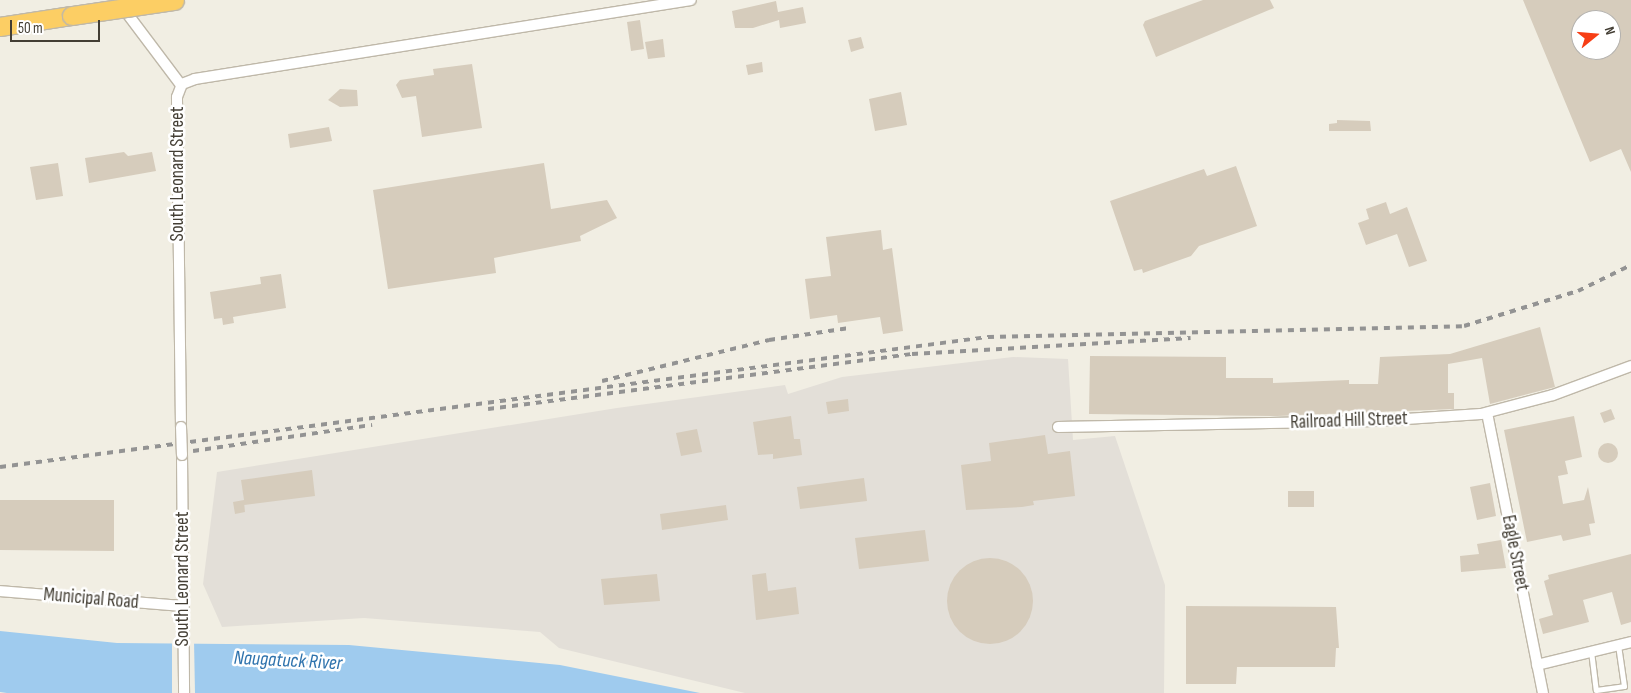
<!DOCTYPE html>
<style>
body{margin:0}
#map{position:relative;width:1631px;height:693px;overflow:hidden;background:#f1eee3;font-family:"Sofia Sans Condensed",sans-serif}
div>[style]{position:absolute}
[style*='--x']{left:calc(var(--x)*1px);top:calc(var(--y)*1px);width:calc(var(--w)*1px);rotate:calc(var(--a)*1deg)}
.industrial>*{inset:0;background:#e3dfd8}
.water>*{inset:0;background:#9fcbee}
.pier>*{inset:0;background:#f1eee3}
.building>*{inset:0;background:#d6ccbc}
.round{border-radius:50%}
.roads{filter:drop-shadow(1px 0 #bfb8a9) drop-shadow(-1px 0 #bfb8a9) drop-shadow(0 1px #bfb8a9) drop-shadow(0 -1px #bfb8a9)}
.lane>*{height:5px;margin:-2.5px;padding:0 2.5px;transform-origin:2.5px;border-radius:2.5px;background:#fff}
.street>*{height:10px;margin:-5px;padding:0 5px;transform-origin:5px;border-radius:5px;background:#fff}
.highway>*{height:18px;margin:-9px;padding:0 9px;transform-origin:9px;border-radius:9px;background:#fcce64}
.rail>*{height:4px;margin-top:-2px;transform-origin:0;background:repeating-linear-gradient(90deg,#939393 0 6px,transparent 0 12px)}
.bridges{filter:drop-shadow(1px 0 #bfb8a9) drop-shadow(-1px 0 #bfb8a9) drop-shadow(0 1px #bfb8a9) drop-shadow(0 -1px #bfb8a9)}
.street-bridge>*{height:10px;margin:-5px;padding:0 5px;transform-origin:5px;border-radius:5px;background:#fff}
.highway-bridge>*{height:18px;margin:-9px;padding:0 9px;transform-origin:9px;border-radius:9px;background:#fcce64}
span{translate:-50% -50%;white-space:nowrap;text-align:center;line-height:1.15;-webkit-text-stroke:5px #fff;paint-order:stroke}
.street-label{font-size:19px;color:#433e34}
.water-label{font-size:20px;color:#2f73ad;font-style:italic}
.north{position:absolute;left:1571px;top:10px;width:50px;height:50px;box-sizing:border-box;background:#fff;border:1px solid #b4b2ae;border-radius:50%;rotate:73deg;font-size:14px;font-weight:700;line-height:20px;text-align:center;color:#433e34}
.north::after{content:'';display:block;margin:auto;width:18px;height:22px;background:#f73e15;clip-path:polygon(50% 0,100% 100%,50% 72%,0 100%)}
.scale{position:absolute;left:10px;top:20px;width:90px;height:22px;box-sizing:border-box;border:2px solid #433e34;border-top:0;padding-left:6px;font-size:15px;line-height:18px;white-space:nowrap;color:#433e34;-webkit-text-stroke:4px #fff;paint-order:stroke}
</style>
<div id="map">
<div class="industrial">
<i style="clip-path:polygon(1013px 357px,1068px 359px,1073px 440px,1115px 436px,1165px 585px,1164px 693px,745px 693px,559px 648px,540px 632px,364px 618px,222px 627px,203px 584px,217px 472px,617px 408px,785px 385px,788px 394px,842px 377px)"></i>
</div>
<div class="water">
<i style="clip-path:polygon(0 631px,117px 643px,349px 645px,560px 665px,700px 693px,7px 693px,0 692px)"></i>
</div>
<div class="pier">
<i style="clip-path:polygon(172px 641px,194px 641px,195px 693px,172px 693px)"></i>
</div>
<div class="building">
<i style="clip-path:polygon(1203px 0,1270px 0,1274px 8px,1156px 57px,1143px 25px,1145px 21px)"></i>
<i style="clip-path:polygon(evenodd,1523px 0,1631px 0,1631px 172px,1621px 149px,1590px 162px,1523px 0,1581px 20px,1611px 20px,1611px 50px,1581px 50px,1581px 20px)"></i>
<i style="clip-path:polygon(776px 1px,778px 12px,803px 7px,806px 23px,780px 28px,779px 20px,753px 28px,735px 28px,732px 11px)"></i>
<i style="clip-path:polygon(640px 20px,644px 49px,631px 51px,627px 22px)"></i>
<i style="clip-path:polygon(861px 37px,864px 48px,851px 52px,848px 40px)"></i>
<i style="clip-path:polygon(663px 39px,665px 57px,648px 59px,645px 42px)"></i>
<i style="clip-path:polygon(762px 62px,763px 72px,748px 75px,746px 65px)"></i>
<i style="clip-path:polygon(472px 64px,482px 128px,422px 137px,416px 96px,402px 98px,396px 85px,400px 80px,434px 75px,433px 69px)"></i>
<i style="clip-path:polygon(340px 89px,357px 90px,358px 106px,340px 107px,328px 100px)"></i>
<i style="clip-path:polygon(901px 92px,907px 125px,875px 131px,869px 99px)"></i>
<i style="clip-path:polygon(1337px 120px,1370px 121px,1371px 131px,1329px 131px,1329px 124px,1337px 123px)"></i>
<i style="clip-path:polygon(329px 127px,332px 141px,290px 148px,288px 134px)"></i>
<i style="clip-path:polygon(124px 152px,128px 156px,152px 152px,156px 171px,89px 183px,85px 158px)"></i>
<i style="clip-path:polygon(58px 163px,63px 196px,36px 200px,30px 167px)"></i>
<i style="clip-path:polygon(544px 163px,551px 209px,607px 200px,617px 218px,580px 236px,581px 241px,494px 258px,496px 273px,388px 289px,373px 190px)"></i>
<i style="clip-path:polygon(1236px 166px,1257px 226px,1199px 246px,1191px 256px,1143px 273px,1142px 269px,1134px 271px,1110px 201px,1204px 169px,1207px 176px)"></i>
<i style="clip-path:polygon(1386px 202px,1390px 214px,1407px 207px,1427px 261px,1409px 267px,1397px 234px,1366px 245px,1358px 223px,1369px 219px,1366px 209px)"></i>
<i style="clip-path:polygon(881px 230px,883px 250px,892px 248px,903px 331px,883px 334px,880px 317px,838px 323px,837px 315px,810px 319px,805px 279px,831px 276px,826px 237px)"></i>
<i style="clip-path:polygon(281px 274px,286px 308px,233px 317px,234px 323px,223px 325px,222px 318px,214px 319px,210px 292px,261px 284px,260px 277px)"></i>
<i style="clip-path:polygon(1540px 327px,1555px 387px,1490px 404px,1482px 358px,1448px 364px,1448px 393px,1454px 393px,1454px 409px,1277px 416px,1089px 414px,1090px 356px,1226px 357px,1226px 378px,1273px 378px,1273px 383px,1349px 380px,1349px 384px,1378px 384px,1380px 357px,1450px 354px)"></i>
<i style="clip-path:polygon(848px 399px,849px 411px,828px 414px,826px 402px)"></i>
<i style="clip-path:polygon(1611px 409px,1615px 419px,1604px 423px,1600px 413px)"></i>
<i style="clip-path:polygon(791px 416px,794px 439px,800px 439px,802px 455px,773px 459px,773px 454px,758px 455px,753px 422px)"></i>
<i style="clip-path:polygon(1574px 416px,1582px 457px,1565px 461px,1568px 474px,1558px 476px,1563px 504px,1584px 500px,1588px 487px,1595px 523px,1589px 524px,1591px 535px,1563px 541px,1561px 535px,1527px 542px,1504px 430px)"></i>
<i style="clip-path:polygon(697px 429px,702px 452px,681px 456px,676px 433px)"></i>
<i style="clip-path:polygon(1045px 435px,1048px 454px,1070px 451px,1075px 496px,1033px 501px,1034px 505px,1022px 507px,966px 510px,961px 465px,991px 461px,989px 443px)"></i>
<i class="round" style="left:1598px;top:443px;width:20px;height:20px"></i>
<i style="clip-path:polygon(312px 470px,315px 496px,244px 505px,244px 502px,245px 512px,235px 514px,233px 502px,244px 500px,241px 480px)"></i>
<i style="clip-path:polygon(864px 478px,867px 501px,800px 509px,797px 487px)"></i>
<i style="clip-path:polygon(1490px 483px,1496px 516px,1477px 520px,1470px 487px)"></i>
<i style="clip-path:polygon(1288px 491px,1314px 491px,1314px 507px,1288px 507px)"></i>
<i style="clip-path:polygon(0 500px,114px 500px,114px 551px,0 550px)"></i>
<i style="clip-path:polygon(726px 505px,728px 520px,662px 530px,660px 514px)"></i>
<i style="clip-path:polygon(925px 530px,929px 561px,859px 569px,855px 538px)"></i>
<i style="clip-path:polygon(1501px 540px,1506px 568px,1461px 572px,1460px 556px,1479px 554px,1477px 544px)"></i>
<i style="clip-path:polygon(1631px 554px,1631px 622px,1621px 625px,1612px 592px,1583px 600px,1589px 622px,1543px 634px,1539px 619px,1553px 615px,1544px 581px,1549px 579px,1548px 575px)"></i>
<i class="round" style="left:947px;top:558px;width:86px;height:86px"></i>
<i style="clip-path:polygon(766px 573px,768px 591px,796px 587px,799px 614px,756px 620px,752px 575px)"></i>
<i style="clip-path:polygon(657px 574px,660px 601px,604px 605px,601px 579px)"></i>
<i style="clip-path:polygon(1186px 606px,1336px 607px,1339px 648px,1336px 648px,1335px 667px,1237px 667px,1236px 684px,1186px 684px)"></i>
</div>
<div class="roads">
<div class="lane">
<i style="--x:1591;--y:651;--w:39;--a:83"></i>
<i style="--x:1596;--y:690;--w:28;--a:-8"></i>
<i style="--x:1624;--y:686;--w:41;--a:-98.3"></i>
</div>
<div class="street">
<i style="--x:117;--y:0;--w:106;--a:53"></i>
<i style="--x:1487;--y:413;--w:286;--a:78.7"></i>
<i style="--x:181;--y:427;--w:330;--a:-90.7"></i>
<i style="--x:177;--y:97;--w:14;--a:-69"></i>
<i style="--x:182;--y:84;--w:14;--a:-21"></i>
<i style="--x:195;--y:79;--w:502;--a:-9.05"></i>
<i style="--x:1058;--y:427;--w:318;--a:-1.1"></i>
<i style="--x:1376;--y:421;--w:105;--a:-3.8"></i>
<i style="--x:1481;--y:414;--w:74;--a:-14.8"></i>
<i style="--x:1553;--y:395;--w:83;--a:-20.4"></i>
<i style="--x:182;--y:455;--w:238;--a:89.5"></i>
<i style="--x:0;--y:591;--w:184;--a:4.7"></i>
<i style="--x:1537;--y:665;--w:97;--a:-13.7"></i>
</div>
<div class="highway">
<i style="--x:0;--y:27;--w:73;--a:-8.7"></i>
</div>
</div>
<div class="rail">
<i style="--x:602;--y:381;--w:172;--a:-13.8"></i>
<i style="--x:769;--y:340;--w:81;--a:-8.5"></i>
<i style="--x:488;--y:409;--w:428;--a:-7.4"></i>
<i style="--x:912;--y:354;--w:279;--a:-3.3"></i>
<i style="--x:193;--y:451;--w:181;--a:-8.3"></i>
<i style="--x:0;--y:467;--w:997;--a:-7.5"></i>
<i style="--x:988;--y:337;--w:476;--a:-1.3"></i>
<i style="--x:1464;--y:326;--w:119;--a:-17.1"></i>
<i style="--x:1578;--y:291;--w:59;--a:-26.1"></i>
</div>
<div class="bridges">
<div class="street-bridge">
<i style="--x:181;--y:427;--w:28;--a:88"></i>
</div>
<div class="highway-bridge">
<i style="--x:72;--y:16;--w:104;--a:-8.3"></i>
</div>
</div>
<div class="street-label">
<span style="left:178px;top:174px;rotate:-90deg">South Leonard Street</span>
<span style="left:1349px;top:421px;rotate:-2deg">Railroad Hill Street</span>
<span style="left:1515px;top:553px;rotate:79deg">Eagle Street</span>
<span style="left:183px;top:579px;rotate:-90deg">South Leonard Street</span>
<span style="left:91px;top:599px;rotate:5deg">Municipal Road</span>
</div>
<div class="water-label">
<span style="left:288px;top:661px;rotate:3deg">Naugatuck River</span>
</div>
<div class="north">N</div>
<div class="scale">50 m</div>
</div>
